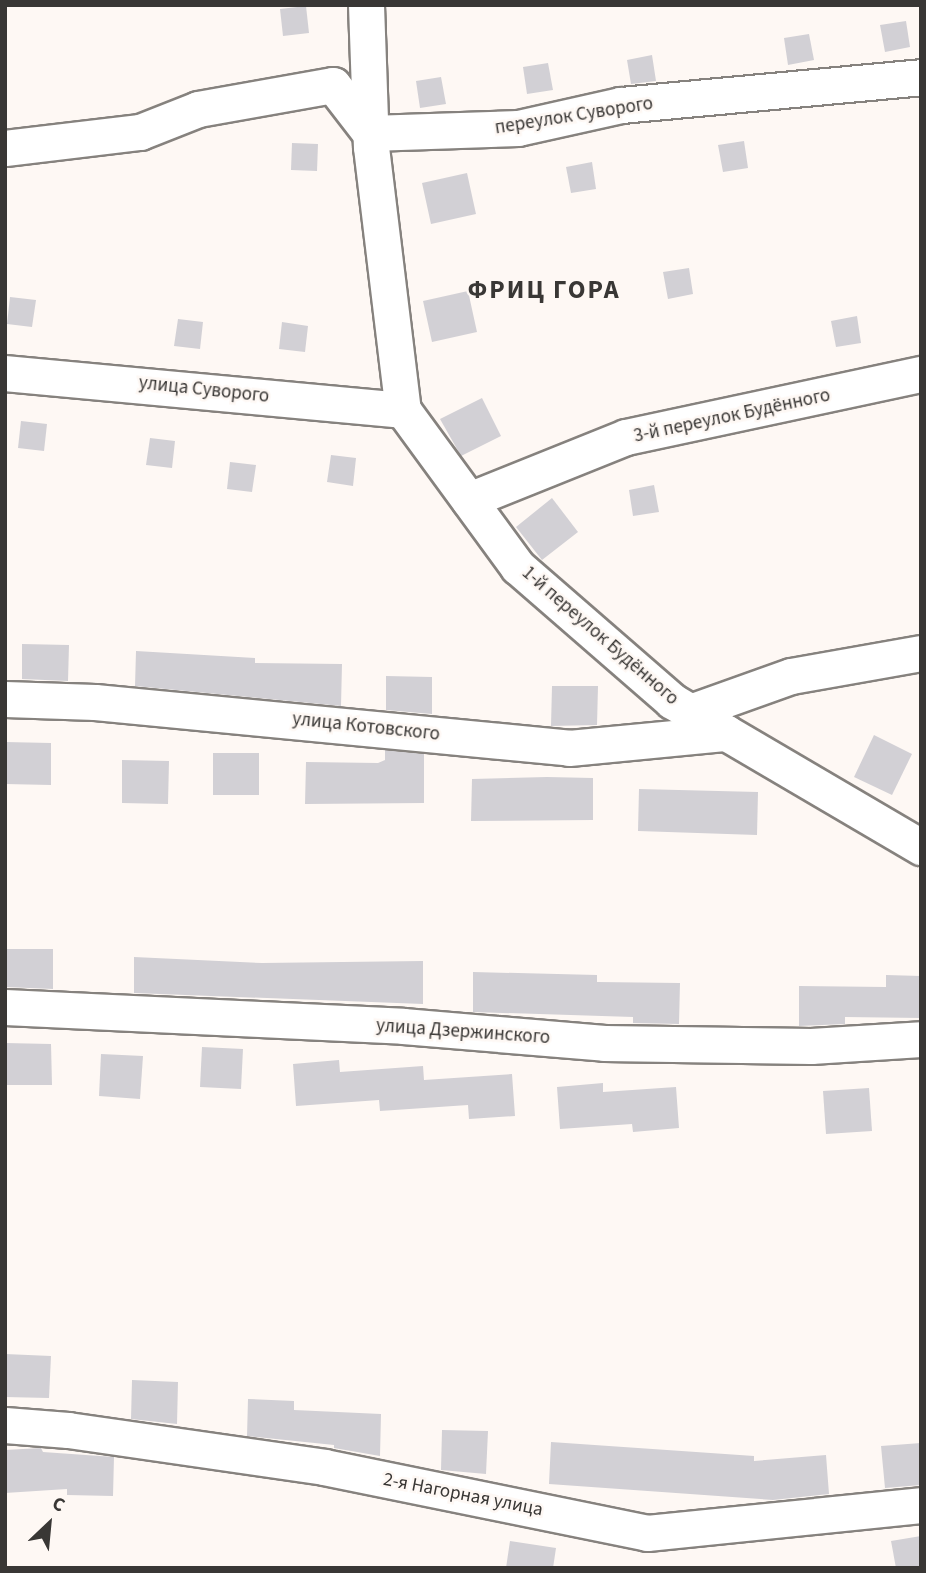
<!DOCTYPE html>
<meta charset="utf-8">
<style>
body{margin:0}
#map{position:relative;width:926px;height:1573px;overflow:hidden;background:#fef8f4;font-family:"Source Sans 3",sans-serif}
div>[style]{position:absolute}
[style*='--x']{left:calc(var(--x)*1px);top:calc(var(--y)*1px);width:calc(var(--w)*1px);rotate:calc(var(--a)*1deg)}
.building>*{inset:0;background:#d2d0d5}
.roads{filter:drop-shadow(2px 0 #86827e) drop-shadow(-2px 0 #86827e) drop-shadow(0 2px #86827e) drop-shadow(0 -2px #86827e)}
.minor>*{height:35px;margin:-17.5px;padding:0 17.5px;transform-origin:17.5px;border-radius:17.5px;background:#fff}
span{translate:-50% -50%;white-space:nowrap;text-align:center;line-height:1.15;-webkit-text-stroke:5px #fef8f4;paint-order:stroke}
.street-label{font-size:19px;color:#393735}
.district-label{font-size:26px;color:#393735;font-weight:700;letter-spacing:2px}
.frame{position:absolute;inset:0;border:7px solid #393735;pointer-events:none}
.north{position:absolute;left:14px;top:1489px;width:70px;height:70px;-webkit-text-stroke:5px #fef8f4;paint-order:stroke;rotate:26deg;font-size:19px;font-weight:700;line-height:28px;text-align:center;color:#393735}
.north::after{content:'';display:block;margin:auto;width:24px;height:32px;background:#393735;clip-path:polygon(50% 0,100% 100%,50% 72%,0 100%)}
</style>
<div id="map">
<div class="building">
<i style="clip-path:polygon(306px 6px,309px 33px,283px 36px,280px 9px)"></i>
<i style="clip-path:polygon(906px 21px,910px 47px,885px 52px,880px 25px)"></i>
<i style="clip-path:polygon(809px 34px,814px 60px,788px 65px,784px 38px)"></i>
<i style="clip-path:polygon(652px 55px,656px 81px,631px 84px,627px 60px)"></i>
<i style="clip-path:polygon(548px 63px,553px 90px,527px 94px,523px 67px)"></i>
<i style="clip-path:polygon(441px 77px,446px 104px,420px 108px,416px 81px)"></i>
<i style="clip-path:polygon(744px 141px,748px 168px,723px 172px,718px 145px)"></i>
<i style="clip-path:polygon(292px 143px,318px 144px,317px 171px,291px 170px)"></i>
<i style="clip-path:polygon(592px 162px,596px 189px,571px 193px,566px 167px)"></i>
<i style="clip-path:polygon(467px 173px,476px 214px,431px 224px,422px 183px)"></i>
<i style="clip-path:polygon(689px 268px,693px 294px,668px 299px,663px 272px)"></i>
<i style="clip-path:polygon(468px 291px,477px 332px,432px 342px,423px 301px)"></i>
<i style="clip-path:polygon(10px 297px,36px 300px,32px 327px,7px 324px)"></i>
<i style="clip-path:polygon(857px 316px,861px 343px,836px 347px,831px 321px)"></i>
<i style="clip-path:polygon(178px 319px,203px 322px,200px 349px,174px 346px)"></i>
<i style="clip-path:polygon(282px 322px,308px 326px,305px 352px,279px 349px)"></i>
<i style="clip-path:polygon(482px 398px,501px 436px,461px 456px,440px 419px)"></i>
<i style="clip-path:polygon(21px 421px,47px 424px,44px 451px,18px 448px)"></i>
<i style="clip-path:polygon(150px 438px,175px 441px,172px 468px,146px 465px)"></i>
<i style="clip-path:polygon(331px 455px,356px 458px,353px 486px,327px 482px)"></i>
<i style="clip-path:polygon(230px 462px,256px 465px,252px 492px,227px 489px)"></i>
<i style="clip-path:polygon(654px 485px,659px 512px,633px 516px,629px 490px)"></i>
<i style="clip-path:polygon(552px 498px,578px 532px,542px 560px,516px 527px)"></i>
<i style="clip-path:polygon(22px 644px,69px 645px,68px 681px,22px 679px)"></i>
<i style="clip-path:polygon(136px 651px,255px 658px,255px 663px,342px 664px,341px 706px,135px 686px)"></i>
<i style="clip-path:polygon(386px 676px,432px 677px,432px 714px,386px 710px)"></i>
<i style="clip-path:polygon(552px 686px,598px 686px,597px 725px,551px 726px)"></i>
<i style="clip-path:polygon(874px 735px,912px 754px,892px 795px,854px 777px)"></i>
<i style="clip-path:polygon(5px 742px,51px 743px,51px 785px,5px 784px)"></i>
<i style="clip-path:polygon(385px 750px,424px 754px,424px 803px,305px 804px,306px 762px,378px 763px,385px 760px)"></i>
<i style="clip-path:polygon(213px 753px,259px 753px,259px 795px,213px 795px)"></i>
<i style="clip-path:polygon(122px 760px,169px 761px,168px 804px,122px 803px)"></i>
<i style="clip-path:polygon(547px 777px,593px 778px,593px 820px,471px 821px,472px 779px)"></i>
<i style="clip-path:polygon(639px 789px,758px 792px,757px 835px,638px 831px)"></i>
<i style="clip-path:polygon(7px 949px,53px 949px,53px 989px,6px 987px)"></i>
<i style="clip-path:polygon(134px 957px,262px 963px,423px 961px,423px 1004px,134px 993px)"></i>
<i style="clip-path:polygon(473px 972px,597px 975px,597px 982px,680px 983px,679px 1024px,633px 1023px,633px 1017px,473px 1012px)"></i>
<i style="clip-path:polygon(886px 975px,921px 976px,921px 1018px,845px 1017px,845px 1024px,799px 1026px,799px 986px,886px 987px)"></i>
<i style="clip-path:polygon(5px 1043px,51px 1044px,52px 1085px,6px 1085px)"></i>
<i style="clip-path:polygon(202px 1047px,243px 1049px,241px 1089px,200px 1087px)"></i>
<i style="clip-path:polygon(101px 1054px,143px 1056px,140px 1099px,99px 1096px)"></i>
<i style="clip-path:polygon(339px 1060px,340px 1072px,423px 1066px,424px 1080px,512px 1074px,515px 1116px,469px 1119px,468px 1105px,380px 1111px,379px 1100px,296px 1106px,293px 1064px)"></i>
<i style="clip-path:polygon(603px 1083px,603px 1092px,676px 1087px,679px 1128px,633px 1132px,632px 1124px,560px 1129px,557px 1087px)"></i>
<i style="clip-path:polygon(869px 1088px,872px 1131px,826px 1134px,823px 1091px)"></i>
<i style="clip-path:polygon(5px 1354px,51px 1356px,49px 1398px,5px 1397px)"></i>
<i style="clip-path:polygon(132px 1380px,178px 1382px,177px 1424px,131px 1419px)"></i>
<i style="clip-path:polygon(248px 1399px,294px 1401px,294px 1410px,381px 1414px,380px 1456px,334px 1448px,334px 1445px,247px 1436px)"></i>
<i style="clip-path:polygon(442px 1430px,488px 1431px,486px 1474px,441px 1470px)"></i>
<i style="clip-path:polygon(551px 1442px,754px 1456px,754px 1461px,826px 1455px,829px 1494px,773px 1500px,549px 1484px)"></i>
<i style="clip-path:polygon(921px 1443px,921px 1485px,885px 1488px,881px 1446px)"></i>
<i style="clip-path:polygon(41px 1448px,43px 1452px,114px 1457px,113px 1496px,67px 1495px,67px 1489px,5px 1493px,5px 1450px)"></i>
<i style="clip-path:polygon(921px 1536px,921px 1568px,896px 1568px,891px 1541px)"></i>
<i style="clip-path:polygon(510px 1541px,556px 1548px,553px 1568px,506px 1568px)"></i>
</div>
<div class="roads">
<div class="minor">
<i style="--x:366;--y:5;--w:142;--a:88"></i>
<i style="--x:371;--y:147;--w:265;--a:83.1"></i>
<i style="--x:403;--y:410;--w:195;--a:53.8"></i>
<i style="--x:518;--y:567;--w:204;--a:41"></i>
<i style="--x:672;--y:701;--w:289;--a:30.4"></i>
<i style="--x:5;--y:148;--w:136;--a:-6.8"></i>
<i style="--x:140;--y:132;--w:62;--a:-21.6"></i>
<i style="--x:198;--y:109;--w:137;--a:-10.1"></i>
<i style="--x:333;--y:85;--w:61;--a:52.4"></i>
<i style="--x:370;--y:133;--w:148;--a:-1.9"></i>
<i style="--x:518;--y:128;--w:106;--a:-12.6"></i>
<i style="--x:621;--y:105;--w:301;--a:-5.3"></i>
<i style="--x:5;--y:373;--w:400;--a:5.3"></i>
<i style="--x:469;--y:500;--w:169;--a:-21.9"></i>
<i style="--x:626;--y:437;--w:302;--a:-12.1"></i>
<i style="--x:5;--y:699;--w:90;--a:1.9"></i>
<i style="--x:95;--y:702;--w:476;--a:5.5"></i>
<i style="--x:569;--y:748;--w:158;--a:-5.5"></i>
<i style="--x:690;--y:712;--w:107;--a:-19.6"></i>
<i style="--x:791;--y:676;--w:132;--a:-10"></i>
<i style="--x:5;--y:1007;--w:398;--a:2.7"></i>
<i style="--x:403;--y:1026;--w:202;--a:4.8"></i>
<i style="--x:604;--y:1043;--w:207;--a:0.8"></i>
<i style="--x:811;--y:1046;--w:110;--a:-3.6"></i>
<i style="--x:5;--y:1425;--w:63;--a:4.5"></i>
<i style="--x:68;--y:1430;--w:259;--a:8.2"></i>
<i style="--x:324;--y:1467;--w:330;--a:11.5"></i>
<i style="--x:647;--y:1533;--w:275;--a:-5.8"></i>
</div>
</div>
<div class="street-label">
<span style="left:574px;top:116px;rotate:-9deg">переулок Суворого</span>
<span style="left:204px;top:390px;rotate:6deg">улица Суворого</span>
<span style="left:732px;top:416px;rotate:-12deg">3-й переулок Будённого</span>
<span style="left:600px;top:636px;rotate:41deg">1-й переулок Будённого</span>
<span style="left:366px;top:727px;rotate:6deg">улица Котовского</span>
<span style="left:463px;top:1032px;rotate:4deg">улица Дзержинского</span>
<span style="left:463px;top:1495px;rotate:11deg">2-я Нагорная улица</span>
</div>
<div class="district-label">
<span style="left:544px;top:290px">ФРИЦ ГОРА</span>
</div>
<div class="frame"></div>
<div class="north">С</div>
</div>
